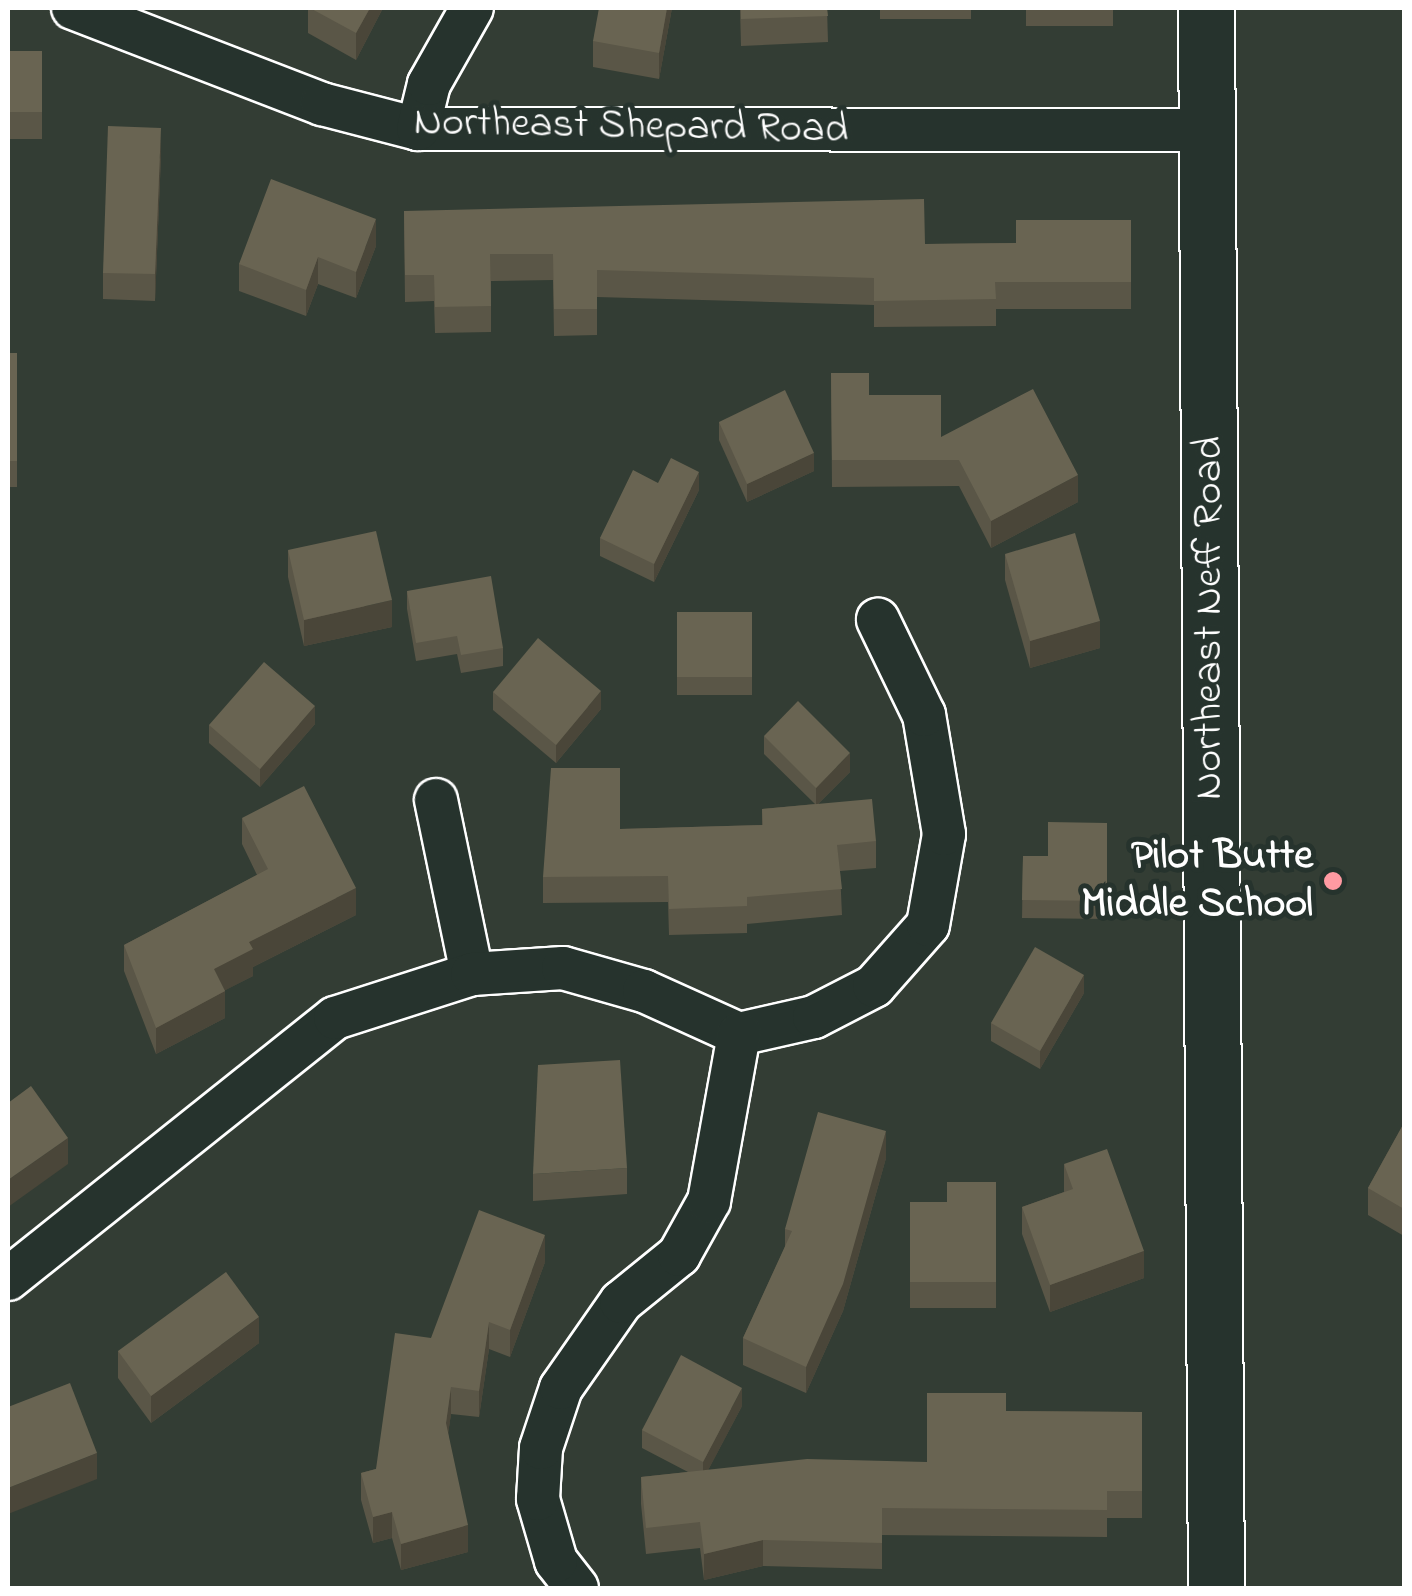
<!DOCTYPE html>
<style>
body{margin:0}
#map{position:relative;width:1412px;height:1596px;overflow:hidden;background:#333d34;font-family:"Indie Flower",sans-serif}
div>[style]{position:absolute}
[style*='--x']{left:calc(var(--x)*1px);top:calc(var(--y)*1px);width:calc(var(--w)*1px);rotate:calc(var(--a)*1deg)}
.roads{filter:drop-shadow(2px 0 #fff) drop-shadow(-2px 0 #fff) drop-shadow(0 2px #fff) drop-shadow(0 -2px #fff)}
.minor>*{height:42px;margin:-21px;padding:0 21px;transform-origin:21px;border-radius:21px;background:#26332d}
.secondary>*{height:55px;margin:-27.5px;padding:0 27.5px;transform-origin:27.5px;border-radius:27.5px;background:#26332d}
.wall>*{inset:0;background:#5a5647}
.shaded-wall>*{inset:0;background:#4a4639}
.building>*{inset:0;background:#696452}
.dots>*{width:28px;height:28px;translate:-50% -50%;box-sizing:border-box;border:5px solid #26332d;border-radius:50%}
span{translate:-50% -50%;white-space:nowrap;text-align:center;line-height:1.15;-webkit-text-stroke:10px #26332d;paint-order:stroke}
.street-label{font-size:42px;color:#fff}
.poi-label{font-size:42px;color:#fff;font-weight:700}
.right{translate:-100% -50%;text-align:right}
.frame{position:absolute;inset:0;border:10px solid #fff;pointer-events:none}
</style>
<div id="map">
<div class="roads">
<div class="minor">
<i style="--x:73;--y:8;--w:267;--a:21.1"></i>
<i style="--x:322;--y:104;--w:99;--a:14.6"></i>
<i style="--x:418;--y:129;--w:790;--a:0.07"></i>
<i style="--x:418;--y:129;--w:46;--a:-76.3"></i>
<i style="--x:429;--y:84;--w:87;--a:-60.5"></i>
<i style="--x:436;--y:800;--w:178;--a:78.3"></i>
<i style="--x:8;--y:1279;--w:418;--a:-38.6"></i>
<i style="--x:335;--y:1018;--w:144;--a:-17.8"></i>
<i style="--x:472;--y:974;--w:91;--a:-3.8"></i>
<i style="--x:563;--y:968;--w:84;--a:15.9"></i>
<i style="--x:644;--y:991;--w:104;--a:24.4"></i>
<i style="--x:739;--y:1034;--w:77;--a:-12.8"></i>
<i style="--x:814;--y:1017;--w:68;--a:-27.3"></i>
<i style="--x:874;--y:986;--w:81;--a:-48.5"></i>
<i style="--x:928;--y:925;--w:92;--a:-80"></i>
<i style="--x:944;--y:834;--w:121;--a:-99.5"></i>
<i style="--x:924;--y:715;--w:106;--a:-115.8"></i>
<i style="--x:577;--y:1588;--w:34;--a:-128"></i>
<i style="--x:556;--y:1561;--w:65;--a:-106.2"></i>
<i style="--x:538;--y:1499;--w:51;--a:-86.6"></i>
<i style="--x:541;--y:1448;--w:63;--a:-71.6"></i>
<i style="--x:561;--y:1388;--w:105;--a:-55.1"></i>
<i style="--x:621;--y:1302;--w:75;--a:-39"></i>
<i style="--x:679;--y:1255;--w:62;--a:-60.9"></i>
<i style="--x:709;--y:1201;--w:170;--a:-79.8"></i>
</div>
<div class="secondary">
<i style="--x:1206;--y:8;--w:1580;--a:89.64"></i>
</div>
</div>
<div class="wall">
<i style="clip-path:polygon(308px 8px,383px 8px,356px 60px,308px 33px)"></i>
<i style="clip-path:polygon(672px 8px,659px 79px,593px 67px,593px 41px)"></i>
<i style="clip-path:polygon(740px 8px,827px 8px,828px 42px,741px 46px)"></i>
<i style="clip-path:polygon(880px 8px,971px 8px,971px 19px,880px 19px)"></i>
<i style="clip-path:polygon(1026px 8px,1113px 8px,1113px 26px,1026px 26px)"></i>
<i style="clip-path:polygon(8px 51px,42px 51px,42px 139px,8px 139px)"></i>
<i style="clip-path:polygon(161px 155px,155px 301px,103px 299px,103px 273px)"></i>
<i style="clip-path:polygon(8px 210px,9px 353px,17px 353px,17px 487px,8px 487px)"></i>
<i style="clip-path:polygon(404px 211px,925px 244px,1016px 243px,1131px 220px,1131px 309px,996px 309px,996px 326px,874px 327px,874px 305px,597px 297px,597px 335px,554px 336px,553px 280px,491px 281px,491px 332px,435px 333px,434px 301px,405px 302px)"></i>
<i style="clip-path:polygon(376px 246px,356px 298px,318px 284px,306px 316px,239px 291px,239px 264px)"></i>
<i style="clip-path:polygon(831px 373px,941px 437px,1078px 502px,991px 548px,959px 486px,832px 487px)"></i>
<i style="clip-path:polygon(719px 422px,814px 471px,747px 502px,719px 440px)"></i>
<i style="clip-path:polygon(658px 483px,699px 490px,654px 582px,600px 556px,600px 538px)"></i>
<i style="clip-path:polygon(288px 550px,392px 627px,304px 646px,288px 577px)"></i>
<i style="clip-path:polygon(1005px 554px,1100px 648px,1030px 668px,1005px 580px)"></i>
<i style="clip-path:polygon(407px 591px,503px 648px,503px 666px,461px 673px,457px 654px,416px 661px,407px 609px)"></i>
<i style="clip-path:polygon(677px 612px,752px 612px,752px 695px,677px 695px)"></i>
<i style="clip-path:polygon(493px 692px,601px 709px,556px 763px,493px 710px)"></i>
<i style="clip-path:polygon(8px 701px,10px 701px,10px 819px,8px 819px)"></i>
<i style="clip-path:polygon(315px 724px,260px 787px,209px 743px,209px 725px)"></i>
<i style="clip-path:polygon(764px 736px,850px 772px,818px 804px,876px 841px,876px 868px,840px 871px,842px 915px,747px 924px,747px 933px,669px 935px,668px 902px,543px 903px,543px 877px,620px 829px,762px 825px,762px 809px,815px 804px,764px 754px)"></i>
<i style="clip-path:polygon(242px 818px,356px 915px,253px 967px,253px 976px,225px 990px,225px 1018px,156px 1054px,124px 971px,124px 945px,257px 875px,242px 844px)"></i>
<i style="clip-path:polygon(1107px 823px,1107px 919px,1022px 918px,1023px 856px,1048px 856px)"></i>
<i style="clip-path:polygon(1084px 993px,1040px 1069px,991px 1041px,991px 1023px)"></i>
<i style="clip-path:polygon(1404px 1123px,1404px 1236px,1368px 1215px,1368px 1188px)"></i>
<i style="clip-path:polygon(886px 1158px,843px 1311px,806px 1393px,743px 1365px,743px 1338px,785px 1247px,785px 1229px)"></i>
<i style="clip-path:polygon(1064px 1164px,1144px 1278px,1050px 1312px,1022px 1234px,1022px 1207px,1064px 1192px)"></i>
<i style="clip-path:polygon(627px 1168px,627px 1194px,533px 1201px,533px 1174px)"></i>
<i style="clip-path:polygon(996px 1182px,996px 1308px,910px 1308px,910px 1202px,947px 1202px)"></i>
<i style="clip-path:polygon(545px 1262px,510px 1357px,489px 1349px,479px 1417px,451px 1414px,448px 1433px,468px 1552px,401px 1570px,392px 1538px,373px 1543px,361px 1500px,361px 1473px,376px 1469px,431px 1338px)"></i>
<i style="clip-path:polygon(259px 1343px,151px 1423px,118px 1378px,118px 1351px)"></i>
<i style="clip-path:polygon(742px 1406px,708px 1470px,927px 1462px,1006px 1411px,1142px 1412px,1142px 1518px,1107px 1518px,1107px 1537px,882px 1535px,882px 1569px,763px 1566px,704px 1580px,700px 1548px,646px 1554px,641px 1504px,641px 1477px,688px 1472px,642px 1448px,642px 1430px)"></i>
</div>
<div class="shaded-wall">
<i style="clip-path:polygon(370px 8px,383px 8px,356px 60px,356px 33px)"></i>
<i style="clip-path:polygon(667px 8px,672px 8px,659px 79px,659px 53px)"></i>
<i style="clip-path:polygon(161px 128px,161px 155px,155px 301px,155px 274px)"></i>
<i style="clip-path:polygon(376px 219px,376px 246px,356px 298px,356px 272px)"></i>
<i style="clip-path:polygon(318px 257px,318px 284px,306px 316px,306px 290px)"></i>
<i style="clip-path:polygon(814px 453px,814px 471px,747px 502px,747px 484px)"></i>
<i style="clip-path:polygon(699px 472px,699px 490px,654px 582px,654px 564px)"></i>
<i style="clip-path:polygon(1078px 475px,1078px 502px,991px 548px,991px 521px)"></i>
<i style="clip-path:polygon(392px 600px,392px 627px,304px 646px,304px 620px)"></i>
<i style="clip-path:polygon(1100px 621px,1100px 648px,1030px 668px,1030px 641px)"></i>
<i style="clip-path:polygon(601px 691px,601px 709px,556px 763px,556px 745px)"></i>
<i style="clip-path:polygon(315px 706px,315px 724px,260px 787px,260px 769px)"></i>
<i style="clip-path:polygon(850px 753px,850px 772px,816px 806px,816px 788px)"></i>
<i style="clip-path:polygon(356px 888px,356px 915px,253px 967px,253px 976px,214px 996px,214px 969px,249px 942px)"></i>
<i style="clip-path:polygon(1084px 975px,1084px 993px,1040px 1069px,1040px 1051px)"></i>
<i style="clip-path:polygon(225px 991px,225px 1018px,156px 1054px,156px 1028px)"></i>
<i style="clip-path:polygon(886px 1131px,886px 1158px,843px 1311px,806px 1393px,806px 1367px)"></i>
<i style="clip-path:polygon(68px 1138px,68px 1164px,8px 1207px,8px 1180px)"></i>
<i style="clip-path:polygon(545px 1235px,545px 1262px,510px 1357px,510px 1330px)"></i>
<i style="clip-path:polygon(1144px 1251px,1144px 1278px,1050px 1312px,1050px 1285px)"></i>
<i style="clip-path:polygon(259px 1317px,259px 1343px,151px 1423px,151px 1396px)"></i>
<i style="clip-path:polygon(489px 1322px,489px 1349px,479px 1417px,479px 1391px)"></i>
<i style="clip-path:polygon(451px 1387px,451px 1414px,446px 1449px,446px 1423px)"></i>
<i style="clip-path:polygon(742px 1388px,742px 1406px,703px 1480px,703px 1462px)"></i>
<i style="clip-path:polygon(97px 1453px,97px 1479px,8px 1514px,8px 1488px)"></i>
<i style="clip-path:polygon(392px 1512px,392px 1538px,373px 1543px,373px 1517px)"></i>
<i style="clip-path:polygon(468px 1525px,468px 1552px,401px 1570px,401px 1544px)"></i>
<i style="clip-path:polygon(763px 1540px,763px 1566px,704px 1580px,704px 1554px)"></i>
</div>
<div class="building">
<i style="clip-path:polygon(310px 8px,370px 8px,356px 33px)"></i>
<i style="clip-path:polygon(599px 8px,667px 8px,659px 53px,593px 41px)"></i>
<i style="clip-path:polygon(741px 8px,827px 8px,828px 16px,741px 19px)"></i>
<i style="clip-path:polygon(8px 51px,42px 51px,42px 112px,8px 112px)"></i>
<i style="clip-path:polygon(108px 126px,161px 128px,155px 274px,103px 273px)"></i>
<i style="clip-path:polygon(271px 179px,376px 219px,356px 272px,318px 257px,306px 290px,239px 264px)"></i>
<i style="clip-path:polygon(924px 199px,925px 244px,1016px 243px,1016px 220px,1131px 220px,1131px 282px,995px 282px,996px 299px,874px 301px,874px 278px,597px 270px,597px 309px,554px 309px,553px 254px,490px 254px,491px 306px,435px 307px,434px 275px,405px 275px,404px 211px)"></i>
<i style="clip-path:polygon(8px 210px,10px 210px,9px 353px,17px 353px,17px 461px,8px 461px)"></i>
<i style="clip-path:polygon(831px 373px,869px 373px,869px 395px,941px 395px,941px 437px,1033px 389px,1078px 475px,991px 521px,959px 460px,832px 460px)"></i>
<i style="clip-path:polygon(785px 390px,814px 453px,747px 484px,719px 422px)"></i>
<i style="clip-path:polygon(671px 458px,699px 472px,654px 564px,600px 538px,633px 470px,658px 483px)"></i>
<i style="clip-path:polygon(376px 531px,392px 600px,304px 620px,288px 550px)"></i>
<i style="clip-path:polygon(1075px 533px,1100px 621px,1030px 641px,1005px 554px)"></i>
<i style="clip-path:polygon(491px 576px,503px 648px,461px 655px,457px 636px,416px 643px,407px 591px)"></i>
<i style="clip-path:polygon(677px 612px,752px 612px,752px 677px,677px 677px)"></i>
<i style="clip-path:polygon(538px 638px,601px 691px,556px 745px,493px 692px)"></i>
<i style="clip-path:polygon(264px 662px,315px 706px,260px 769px,209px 725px)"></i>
<i style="clip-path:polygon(8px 701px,10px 701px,10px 801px,8px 801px)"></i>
<i style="clip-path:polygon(798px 701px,850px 753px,816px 788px,764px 736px)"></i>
<i style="clip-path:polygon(551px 768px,620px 768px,620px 829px,763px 825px,762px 809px,872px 799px,876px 841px,837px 845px,842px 889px,747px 897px,747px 906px,669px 909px,668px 876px,543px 877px)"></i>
<i style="clip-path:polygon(304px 786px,356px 888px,249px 942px,253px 949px,214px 969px,225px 991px,156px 1028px,124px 945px,268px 869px,242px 818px)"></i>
<i style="clip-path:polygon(1048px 822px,1107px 823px,1107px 901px,1022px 900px,1023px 856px,1048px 856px)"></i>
<i style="clip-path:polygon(1035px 947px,1084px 975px,1040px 1051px,991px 1023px)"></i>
<i style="clip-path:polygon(620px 1060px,627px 1168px,533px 1174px,538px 1065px)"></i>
<i style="clip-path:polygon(31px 1086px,68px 1138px,8px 1180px,8px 1103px)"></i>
<i style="clip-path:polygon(818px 1112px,886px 1131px,843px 1284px,806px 1367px,743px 1338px,792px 1231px,785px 1229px)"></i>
<i style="clip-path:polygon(1404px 1123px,1404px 1209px,1368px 1188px)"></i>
<i style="clip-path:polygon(1107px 1149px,1144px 1251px,1050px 1285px,1022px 1207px,1073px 1189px,1064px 1164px)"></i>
<i style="clip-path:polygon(947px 1182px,996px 1182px,996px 1282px,910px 1282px,910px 1202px,947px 1202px)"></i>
<i style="clip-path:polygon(479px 1210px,545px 1235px,510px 1330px,489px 1322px,479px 1391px,451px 1387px,446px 1423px,468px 1525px,401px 1544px,392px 1512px,373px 1517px,361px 1473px,376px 1469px,395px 1333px,431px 1338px)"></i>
<i style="clip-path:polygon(226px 1272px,259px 1317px,151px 1396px,118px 1351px)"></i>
<i style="clip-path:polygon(681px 1355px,742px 1388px,703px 1462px,642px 1430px)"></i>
<i style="clip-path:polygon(70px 1383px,97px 1453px,8px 1488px,8px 1407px)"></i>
<i style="clip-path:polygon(927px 1393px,1006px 1393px,1006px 1411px,1142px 1412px,1142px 1491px,1107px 1491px,1107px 1510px,882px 1508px,882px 1543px,763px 1540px,704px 1554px,700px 1522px,646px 1528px,641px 1477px,807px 1459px,927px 1462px)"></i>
</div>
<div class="dots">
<i style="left:1333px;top:881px;background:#ff9aa2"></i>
</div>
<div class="street-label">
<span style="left:631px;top:127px;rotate:1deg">Northeast Shepard Road</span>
<span style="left:1210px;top:618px;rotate:-90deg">Northeast Neff Road</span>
</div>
<div class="poi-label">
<span class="right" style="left:1313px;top:881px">Pilot Butte<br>Middle School</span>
</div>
<div class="frame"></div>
</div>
